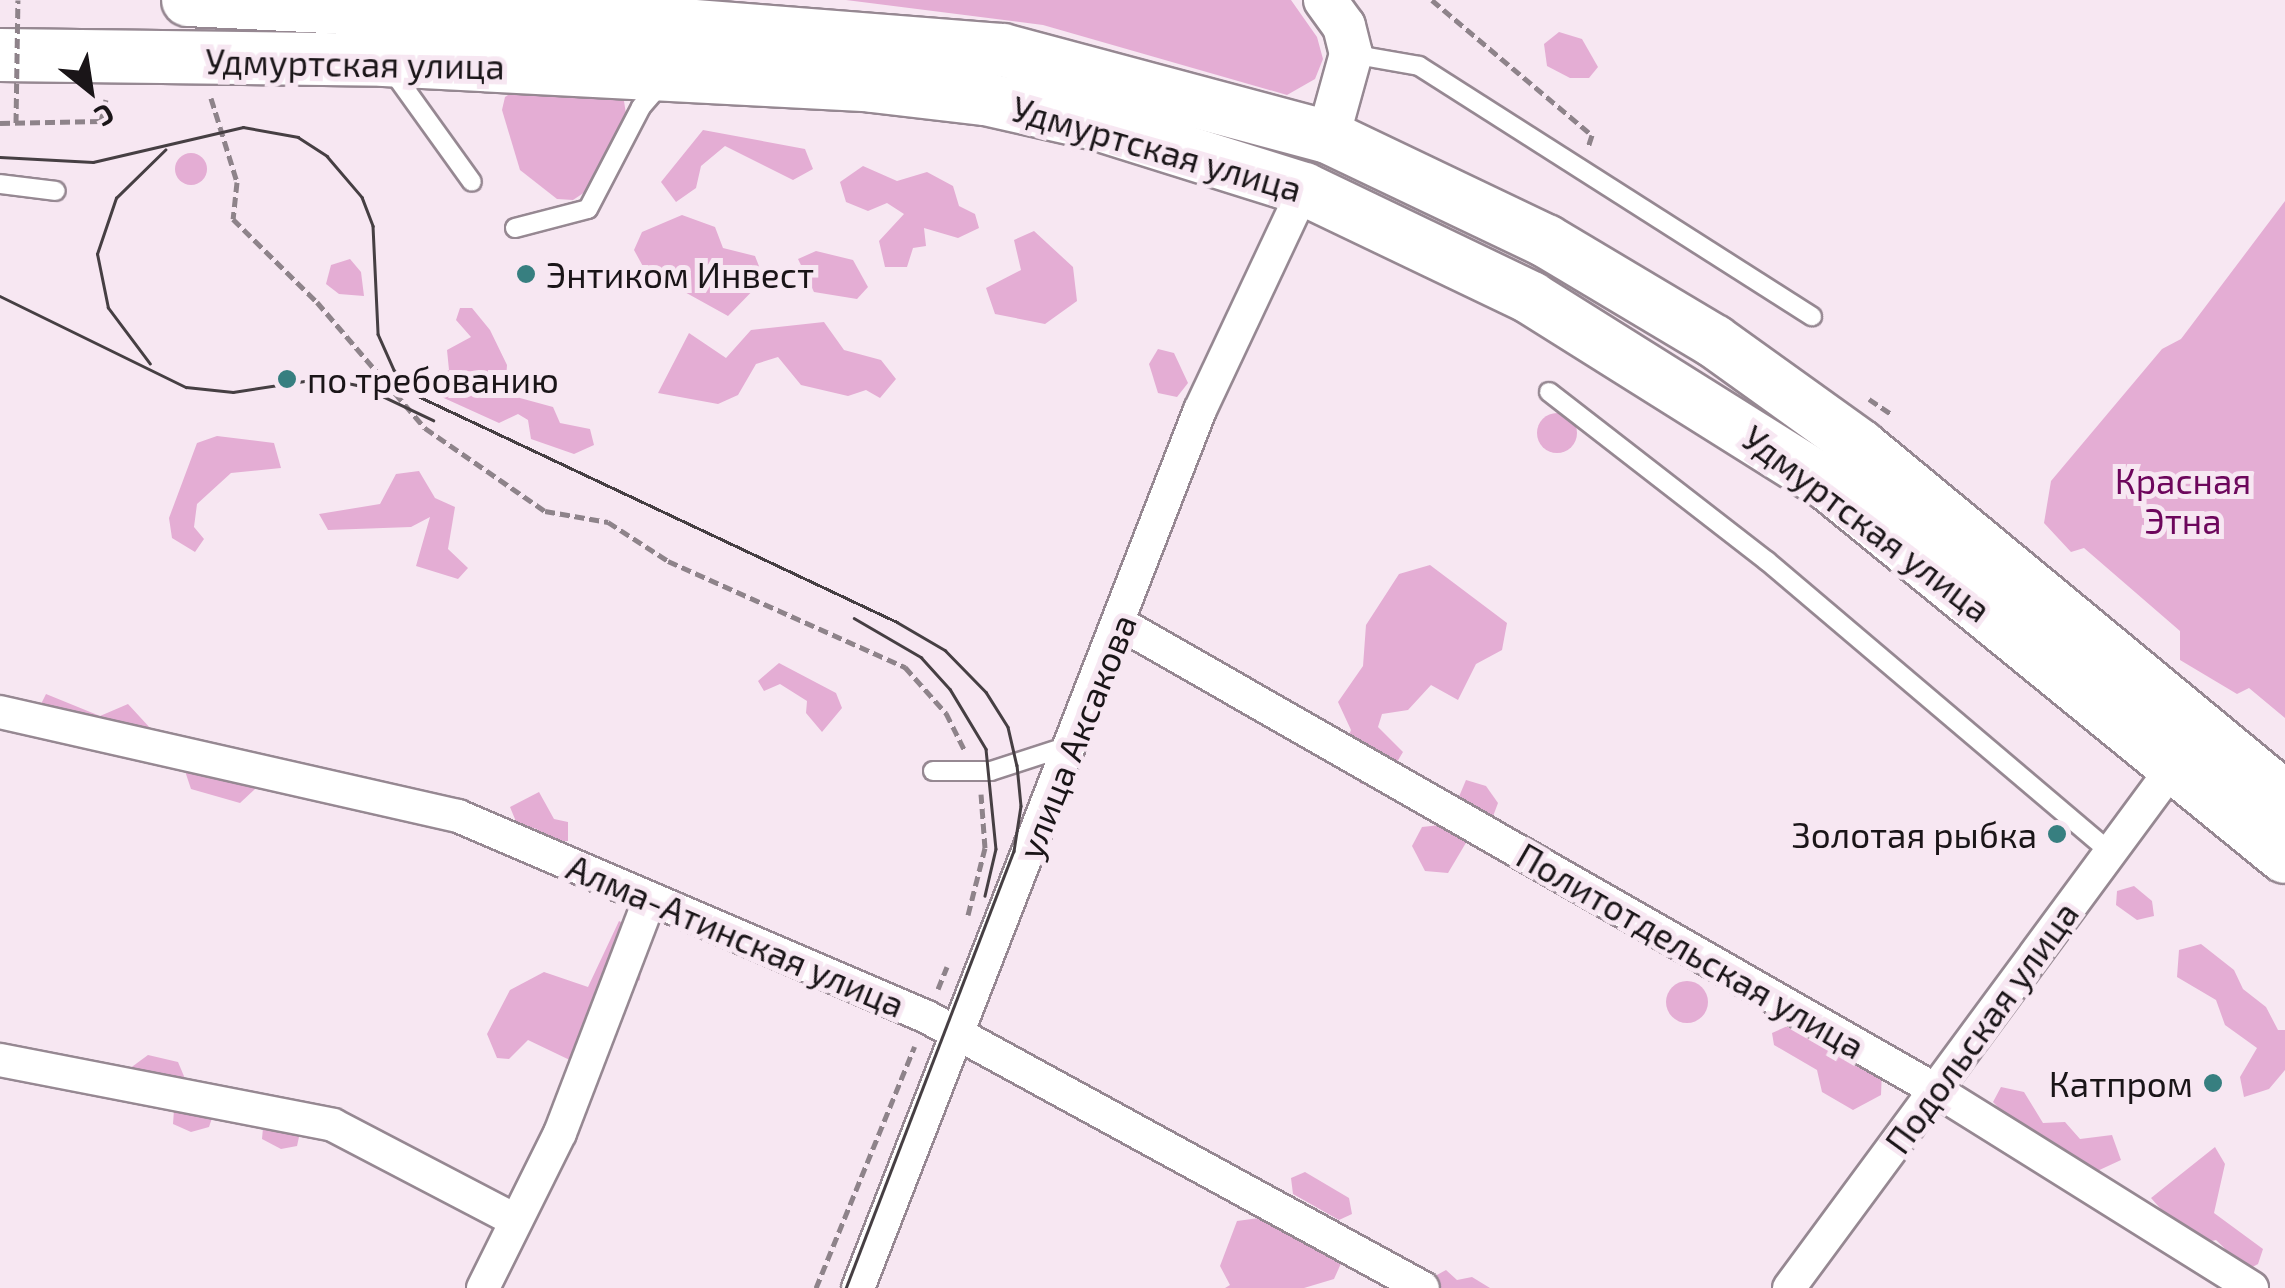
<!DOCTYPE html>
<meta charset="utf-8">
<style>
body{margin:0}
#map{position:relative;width:2285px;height:1288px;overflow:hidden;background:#f7e7f2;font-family:"Exo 2",sans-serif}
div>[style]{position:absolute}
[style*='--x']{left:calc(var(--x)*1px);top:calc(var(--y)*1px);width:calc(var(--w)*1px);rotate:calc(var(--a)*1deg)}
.green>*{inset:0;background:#e4add4}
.round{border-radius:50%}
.path>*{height:5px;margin-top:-2.5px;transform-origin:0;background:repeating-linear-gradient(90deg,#8e838a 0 10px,transparent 0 15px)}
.roads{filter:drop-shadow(2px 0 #968892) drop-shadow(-2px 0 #968892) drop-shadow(0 2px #968892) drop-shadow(0 -2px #968892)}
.service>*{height:18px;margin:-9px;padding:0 9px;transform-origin:9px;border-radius:9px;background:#fff}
.minor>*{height:32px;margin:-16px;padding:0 16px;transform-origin:16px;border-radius:16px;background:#fff}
.tertiary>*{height:42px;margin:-21px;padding:0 21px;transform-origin:21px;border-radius:21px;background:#fff}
.primary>*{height:52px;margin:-26px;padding:0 26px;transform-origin:26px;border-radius:26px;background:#fff}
.tram>*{height:2.5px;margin:-1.25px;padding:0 1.25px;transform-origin:1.25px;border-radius:1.25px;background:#463f43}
.path-bridge>*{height:5px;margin-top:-2.5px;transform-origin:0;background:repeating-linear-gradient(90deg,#8e838a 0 10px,transparent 0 15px)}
.dots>*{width:28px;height:28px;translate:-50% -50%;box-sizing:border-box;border:5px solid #f7e7f2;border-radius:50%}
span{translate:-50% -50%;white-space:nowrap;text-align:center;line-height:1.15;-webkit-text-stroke:10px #f7e7f2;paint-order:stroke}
.street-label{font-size:35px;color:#1a1518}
.poi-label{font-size:35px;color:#1a1518}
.left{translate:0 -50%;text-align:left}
.right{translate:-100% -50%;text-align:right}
.park-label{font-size:35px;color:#6d065c}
.north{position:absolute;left:40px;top:40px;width:100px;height:100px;-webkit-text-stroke:8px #f7e7f2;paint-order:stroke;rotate:150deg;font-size:28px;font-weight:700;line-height:40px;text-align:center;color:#1a1518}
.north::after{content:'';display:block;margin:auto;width:35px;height:45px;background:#1a1518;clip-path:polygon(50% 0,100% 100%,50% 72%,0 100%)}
</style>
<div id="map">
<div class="green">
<i style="clip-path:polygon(846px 0,1291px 0,1317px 37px,1323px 59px,1315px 79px,1287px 95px,1043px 25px)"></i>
<i style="clip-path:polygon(1559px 32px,1582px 39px,1598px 67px,1589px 78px,1570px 78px,1547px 66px,1544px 44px)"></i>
<i style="clip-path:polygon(516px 90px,612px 90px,624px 101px,626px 114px,591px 188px,573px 200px,557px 199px,520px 170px,502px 110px,505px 97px)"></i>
<i style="clip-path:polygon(703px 130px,805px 149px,813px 169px,793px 180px,725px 146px,701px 166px,696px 188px,676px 202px,661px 182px)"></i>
<i class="round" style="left:175px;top:153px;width:32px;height:32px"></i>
<i style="clip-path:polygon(863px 166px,897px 181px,927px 172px,953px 186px,959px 206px,975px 214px,979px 228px,958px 238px,924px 228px,926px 246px,913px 248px,907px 267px,885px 267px,879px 241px,904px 214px,887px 203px,868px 211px,846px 202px,840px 182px)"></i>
<i style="clip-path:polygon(2285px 201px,2285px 718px,2249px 688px,2237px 694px,2180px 660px,2180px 631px,2084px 548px,2071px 552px,2044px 523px,2051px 481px,2162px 349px,2181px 339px)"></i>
<i style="clip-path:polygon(682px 215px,715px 227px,723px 248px,755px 256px,764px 279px,728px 316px,645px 270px,634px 250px,642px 232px)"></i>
<i style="clip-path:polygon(1034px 231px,1073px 267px,1077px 301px,1045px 324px,995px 314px,986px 288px,1021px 270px,1014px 240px)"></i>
<i style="clip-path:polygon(816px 251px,853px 260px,868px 287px,857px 299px,814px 292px,798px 259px)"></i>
<i style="clip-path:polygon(350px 259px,361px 272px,364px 296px,339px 294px,326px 284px,331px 265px)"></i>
<i style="clip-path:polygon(460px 308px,472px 308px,490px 330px,507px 365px,505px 394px,553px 407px,560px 423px,590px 429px,594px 445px,574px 454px,531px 439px,528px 420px,518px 414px,499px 423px,435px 394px,429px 381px,449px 370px,447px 350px,471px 337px,456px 320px)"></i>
<i style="clip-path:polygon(824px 322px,844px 350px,881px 360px,896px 379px,880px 398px,866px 390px,848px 396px,801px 385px,778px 357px,756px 364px,738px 395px,718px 404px,658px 393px,689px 333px,726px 358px,751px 330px)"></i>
<i style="clip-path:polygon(1158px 349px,1174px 353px,1188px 383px,1177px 397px,1158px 393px,1149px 364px)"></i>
<i class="round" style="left:1537px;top:413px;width:40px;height:40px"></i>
<i style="clip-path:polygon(217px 436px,274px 443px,281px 468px,231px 473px,197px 504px,194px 527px,204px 539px,195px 552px,172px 538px,169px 518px,197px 443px)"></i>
<i style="clip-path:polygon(419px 471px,435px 498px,455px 507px,448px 549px,468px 568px,458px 579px,416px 566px,430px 517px,411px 527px,328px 530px,319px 514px,380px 504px,396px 474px)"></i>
<i style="clip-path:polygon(1430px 565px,1507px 623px,1502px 650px,1476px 664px,1458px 700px,1431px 685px,1408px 710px,1382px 714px,1378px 727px,1403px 752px,1385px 782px,1361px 784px,1340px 759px,1351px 730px,1338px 702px,1363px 666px,1366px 625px,1399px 574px)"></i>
<i style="clip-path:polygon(779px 663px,836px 693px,842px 708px,822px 732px,806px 713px,807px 701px,780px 684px,764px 691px,758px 681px)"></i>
<i style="clip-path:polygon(46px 694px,100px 716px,128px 704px,151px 729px,141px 750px,37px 712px)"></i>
<i style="clip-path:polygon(184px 768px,238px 770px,255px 789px,240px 803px,191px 789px)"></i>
<i style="clip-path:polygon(1466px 780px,1486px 786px,1498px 803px,1492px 819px,1458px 799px)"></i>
<i style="clip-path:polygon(539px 792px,554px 819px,568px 822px,568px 841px,548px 842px,537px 829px,517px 824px,510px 807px)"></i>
<i style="clip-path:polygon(1449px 824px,1467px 841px,1448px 873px,1425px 871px,1412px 846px,1422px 827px)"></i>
<i style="clip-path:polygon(2134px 886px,2152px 901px,2154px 916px,2137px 920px,2116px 905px,2117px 891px)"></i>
<i style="clip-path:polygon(619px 921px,643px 933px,640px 980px,623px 988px,576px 1063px,528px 1040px,509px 1059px,497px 1058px,487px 1034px,510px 990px,544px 972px,588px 987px)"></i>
<i style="clip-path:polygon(2201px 944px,2234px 970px,2243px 989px,2266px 1007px,2278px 1030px,2285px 1030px,2285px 1070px,2269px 1089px,2244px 1097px,2240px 1077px,2257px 1048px,2225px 1025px,2216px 1000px,2177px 977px,2179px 950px)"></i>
<i class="round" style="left:1666px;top:981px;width:42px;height:42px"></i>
<i style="clip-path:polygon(1792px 1024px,1882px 1069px,1881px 1095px,1853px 1110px,1822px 1092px,1817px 1070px,1774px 1045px,1772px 1033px)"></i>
<i style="clip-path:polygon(148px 1055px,178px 1062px,186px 1081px,129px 1069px)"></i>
<i style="clip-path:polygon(2001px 1087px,2024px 1092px,2043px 1123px,2065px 1122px,2080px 1139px,2112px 1135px,2121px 1160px,2093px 1173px,2043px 1154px,1993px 1102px)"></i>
<i style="clip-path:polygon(197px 1102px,212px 1118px,209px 1127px,191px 1132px,173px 1124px,174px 1110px)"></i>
<i style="clip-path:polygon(281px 1118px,301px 1128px,297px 1146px,281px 1149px,262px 1139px,263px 1128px)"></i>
<i style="clip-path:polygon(2215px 1147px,2225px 1164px,2214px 1213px,2263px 1249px,2258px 1264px,2247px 1270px,2216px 1240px,2193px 1245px,2151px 1198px)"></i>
<i style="clip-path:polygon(1305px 1172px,1349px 1198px,1352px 1214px,1339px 1220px,1293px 1194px,1291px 1178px)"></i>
<i style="clip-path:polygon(1297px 1213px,1343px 1259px,1334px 1279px,1304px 1288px,1225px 1288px,1230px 1285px,1220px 1266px,1237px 1221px)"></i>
<i style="clip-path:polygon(1446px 1270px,1457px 1280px,1472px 1277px,1490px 1288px,1436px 1288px,1435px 1276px)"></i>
</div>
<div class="path">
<i style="--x:1432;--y:0;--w:209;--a:40.2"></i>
<i style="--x:1592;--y:135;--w:13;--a:108"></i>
<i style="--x:211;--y:98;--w:88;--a:72.8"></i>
<i style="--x:237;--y:182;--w:37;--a:96"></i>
<i style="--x:233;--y:219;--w:118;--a:44.7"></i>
<i style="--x:317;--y:302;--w:166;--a:49.4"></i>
<i style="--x:425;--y:428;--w:146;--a:34.7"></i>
<i style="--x:545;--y:511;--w:64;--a:9.9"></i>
<i style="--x:608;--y:522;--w:72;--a:33"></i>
<i style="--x:668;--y:561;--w:260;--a:24.1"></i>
<i style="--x:905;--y:667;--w:62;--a:48.3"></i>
<i style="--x:946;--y:713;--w:42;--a:63.4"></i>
<i style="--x:0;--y:123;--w:101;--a:-1.1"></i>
<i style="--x:101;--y:121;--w:22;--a:-77"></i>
<i style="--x:1869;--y:399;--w:27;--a:34"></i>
<i style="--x:968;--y:915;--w:69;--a:-75.8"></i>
<i style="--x:985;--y:848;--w:54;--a:-94.2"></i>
<i style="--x:938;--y:989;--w:24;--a:-68"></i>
<i style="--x:816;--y:1288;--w:261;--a:-67.8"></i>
</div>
<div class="roads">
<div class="service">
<i style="--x:1351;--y:54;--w:69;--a:10"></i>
<i style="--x:1419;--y:66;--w:466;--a:32.5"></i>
<i style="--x:393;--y:72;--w:135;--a:54.3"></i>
<i style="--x:0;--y:184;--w:56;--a:7.1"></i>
<i style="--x:515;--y:228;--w:75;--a:-14.6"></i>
<i style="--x:588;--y:209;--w:115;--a:-62.5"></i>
<i style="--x:641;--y:107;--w:29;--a:-49"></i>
<i style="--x:1549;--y:392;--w:276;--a:37.8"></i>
<i style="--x:1767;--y:561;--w:450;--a:40.3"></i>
<i style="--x:933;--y:771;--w:58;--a:0"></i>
<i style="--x:991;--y:771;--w:81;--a:-18"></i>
</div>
<div class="minor">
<i style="--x:1121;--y:624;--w:937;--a:29.77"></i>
<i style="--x:1934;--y:1089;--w:375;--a:32"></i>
<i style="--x:0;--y:712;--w:470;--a:12.8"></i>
<i style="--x:458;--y:816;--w:510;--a:23.2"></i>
<i style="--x:927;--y:1017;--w:565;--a:28.65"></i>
<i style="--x:0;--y:1060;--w:339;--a:11"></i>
<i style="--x:333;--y:1125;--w:203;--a:27.6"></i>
<i style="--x:483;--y:1288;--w:173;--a:-63.6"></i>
<i style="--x:560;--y:1133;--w:251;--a:-69"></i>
<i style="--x:858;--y:1288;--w:942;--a:-68.72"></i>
<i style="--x:1200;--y:410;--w:244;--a:-64.8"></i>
<i style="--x:1789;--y:1288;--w:649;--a:-53.59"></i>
</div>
<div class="tertiary">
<i style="--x:1325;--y:0;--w:32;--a:54"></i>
<i style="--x:1344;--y:26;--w:29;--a:76"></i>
<i style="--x:1351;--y:54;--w:86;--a:105.5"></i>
</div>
<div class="primary">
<i style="--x:188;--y:0;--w:496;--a:2.9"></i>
<i style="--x:683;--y:25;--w:321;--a:4.5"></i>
<i style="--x:1003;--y:50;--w:336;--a:15"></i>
<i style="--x:1328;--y:137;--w:242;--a:25.5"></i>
<i style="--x:1546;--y:241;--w:196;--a:30.8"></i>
<i style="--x:1714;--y:341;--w:180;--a:35.7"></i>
<i style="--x:1860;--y:446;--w:552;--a:39.63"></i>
<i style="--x:0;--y:55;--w:384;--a:0.7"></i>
<i style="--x:384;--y:60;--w:489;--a:3"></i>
<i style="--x:872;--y:86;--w:114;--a:6.6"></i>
<i style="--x:985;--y:99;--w:118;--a:12.7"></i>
<i style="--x:1100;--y:125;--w:214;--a:17.4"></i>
<i style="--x:1304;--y:189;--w:252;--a:25.6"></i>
<i style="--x:1531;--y:298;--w:352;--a:32.1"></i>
<i style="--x:1829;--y:485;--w:588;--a:39.21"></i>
</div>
</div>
<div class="tram">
<i style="--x:0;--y:157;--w:93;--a:3.1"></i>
<i style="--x:93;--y:162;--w:154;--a:-13.1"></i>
<i style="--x:243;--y:127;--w:56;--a:10.3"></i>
<i style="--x:298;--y:137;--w:35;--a:33"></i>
<i style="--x:327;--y:156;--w:54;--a:49.5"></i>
<i style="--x:362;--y:197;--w:31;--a:69"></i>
<i style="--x:373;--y:226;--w:108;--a:87.3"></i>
<i style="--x:378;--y:334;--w:39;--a:66"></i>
<i style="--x:394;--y:370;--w:37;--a:46"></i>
<i style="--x:420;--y:397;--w:527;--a:25.25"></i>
<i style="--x:897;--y:622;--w:56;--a:30.3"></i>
<i style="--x:945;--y:650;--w:59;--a:45.7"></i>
<i style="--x:986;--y:692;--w:41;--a:57.8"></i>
<i style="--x:1008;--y:727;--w:39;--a:77"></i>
<i style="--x:1017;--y:765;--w:41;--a:84.4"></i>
<i style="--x:1021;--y:806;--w:46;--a:98.8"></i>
<i style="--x:1014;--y:851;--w:468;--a:111"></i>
<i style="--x:0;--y:296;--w:207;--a:26.1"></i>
<i style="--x:186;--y:387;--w:47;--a:6.1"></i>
<i style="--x:233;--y:392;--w:92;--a:-8.7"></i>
<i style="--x:324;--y:378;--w:38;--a:12"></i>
<i style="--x:361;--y:386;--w:80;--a:25.3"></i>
<i style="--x:150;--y:364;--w:70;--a:-126.9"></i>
<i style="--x:108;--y:308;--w:55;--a:-101.5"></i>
<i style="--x:97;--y:254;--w:59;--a:-71.3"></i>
<i style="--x:116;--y:198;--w:69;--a:-44.4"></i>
<i style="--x:854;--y:618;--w:78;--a:30.2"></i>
<i style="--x:921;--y:657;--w:43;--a:47.8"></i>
<i style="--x:950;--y:689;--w:70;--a:59"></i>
<i style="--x:986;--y:749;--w:100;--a:84.3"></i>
<i style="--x:996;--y:849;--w:48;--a:103.2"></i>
</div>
<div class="path-bridge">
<i style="--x:16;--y:123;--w:123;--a:-89.1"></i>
</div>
<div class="dots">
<i style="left:526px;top:274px;background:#377f80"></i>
<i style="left:287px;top:379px;background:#377f80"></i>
<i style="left:2057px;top:834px;background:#377f80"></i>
<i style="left:2213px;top:1083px;background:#377f80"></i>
</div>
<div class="street-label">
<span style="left:355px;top:63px;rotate:1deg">Удмуртская улица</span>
<span style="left:1157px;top:148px;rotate:16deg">Удмуртская улица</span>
<span style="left:1867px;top:523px;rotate:37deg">Удмуртская улица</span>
<span style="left:1076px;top:736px;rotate:-68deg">улица Аксакова</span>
<span style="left:736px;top:935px;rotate:23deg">Алма-Атинская улица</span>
<span style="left:1691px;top:950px;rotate:30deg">Политотдельская улица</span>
<span style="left:1981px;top:1027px;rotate:-54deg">Подольская улица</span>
</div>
<div class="poi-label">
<span class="left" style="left:546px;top:274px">Энтиком Инвест</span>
<span class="left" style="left:307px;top:379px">по требованию</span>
<span class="right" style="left:2037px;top:834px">Золотая рыбка</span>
<span class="right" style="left:2193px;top:1083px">Катпром</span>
</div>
<div class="park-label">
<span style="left:2183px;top:500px">Красная<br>Этна</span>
</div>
<div class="north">С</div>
</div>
